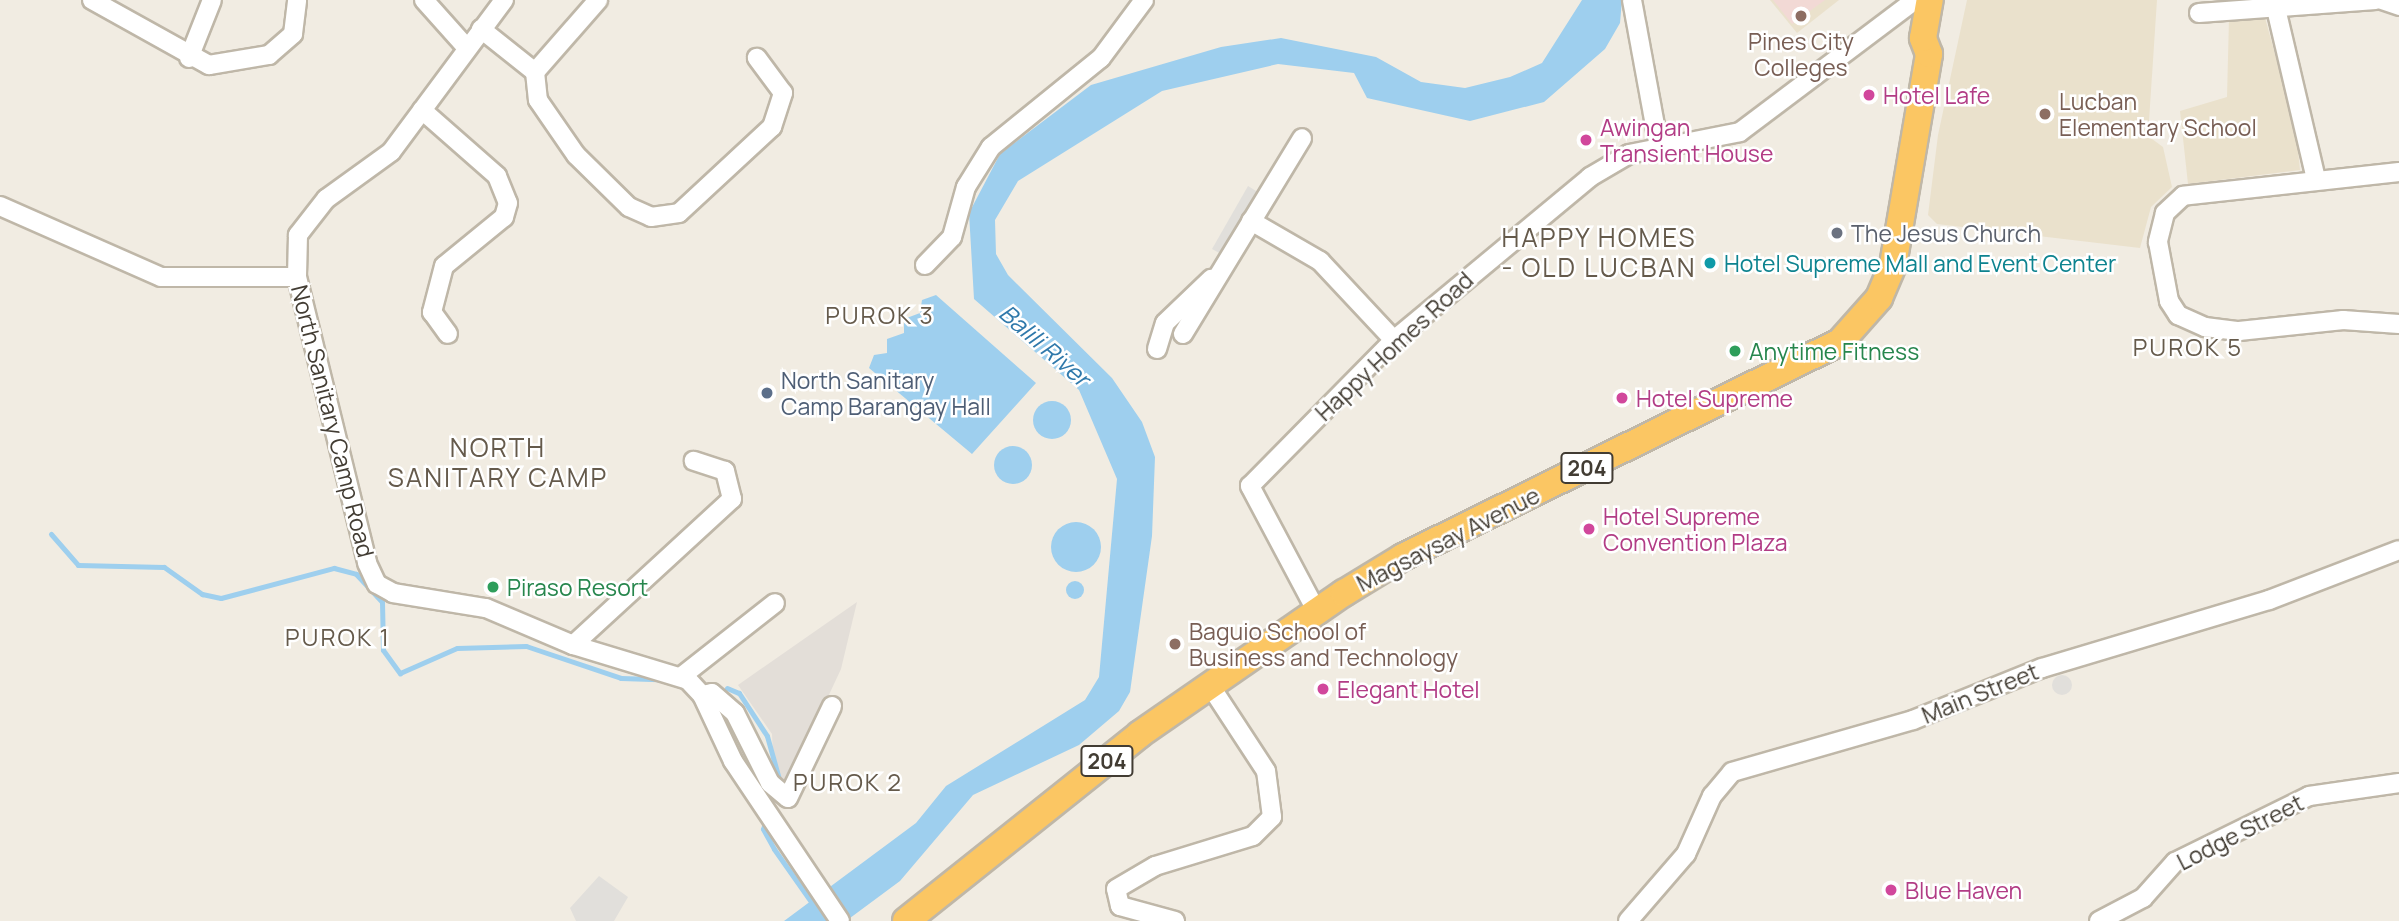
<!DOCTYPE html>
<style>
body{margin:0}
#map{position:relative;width:2399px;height:921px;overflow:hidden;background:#f1ece2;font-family:Manrope,sans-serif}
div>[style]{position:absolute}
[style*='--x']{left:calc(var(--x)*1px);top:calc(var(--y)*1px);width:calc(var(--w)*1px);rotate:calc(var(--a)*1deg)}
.industrial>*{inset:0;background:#e3ded8}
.education>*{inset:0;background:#eae1cc}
.medical>*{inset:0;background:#f2d9d5}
.parking>*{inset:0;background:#e1dfdb}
.round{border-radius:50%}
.water>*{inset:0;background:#9ecfee}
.stream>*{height:5px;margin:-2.5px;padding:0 2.5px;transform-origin:2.5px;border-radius:2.5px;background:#9ecfee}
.roads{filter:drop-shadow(2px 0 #bfb7a8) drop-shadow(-2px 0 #bfb7a8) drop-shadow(0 2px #bfb7a8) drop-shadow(0 -2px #bfb7a8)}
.minor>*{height:18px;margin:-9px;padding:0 9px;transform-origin:9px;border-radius:9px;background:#fff}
.highway>*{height:26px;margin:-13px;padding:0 13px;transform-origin:13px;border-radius:13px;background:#fbc663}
.dots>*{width:19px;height:19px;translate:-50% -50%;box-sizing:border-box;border:4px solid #fff;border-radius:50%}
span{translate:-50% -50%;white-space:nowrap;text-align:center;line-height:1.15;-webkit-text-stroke:5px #fff;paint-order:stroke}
.shield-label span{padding:2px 5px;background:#fff;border:2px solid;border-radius:5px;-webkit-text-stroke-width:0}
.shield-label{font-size:21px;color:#423c33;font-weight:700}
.education-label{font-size:23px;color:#785e54}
.left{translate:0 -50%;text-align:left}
.hotel-label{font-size:23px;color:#b23c85}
.worship-label{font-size:23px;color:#5b616d}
.culture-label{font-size:23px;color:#0d838f}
.street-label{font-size:23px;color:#423c33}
.leisure-label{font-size:23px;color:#27864d}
.service-label{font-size:23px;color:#4e5e75}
.neighbourhood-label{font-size:24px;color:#655a4b;letter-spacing:2px}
.water-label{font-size:24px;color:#2f79ab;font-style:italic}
.quarter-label{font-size:26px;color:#655a4b;letter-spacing:2px}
</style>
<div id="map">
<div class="industrial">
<i style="clip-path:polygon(857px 602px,841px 669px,785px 789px,774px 778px,772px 734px,738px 685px)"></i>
</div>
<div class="education">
<i style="clip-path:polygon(1770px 0,1839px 0,1797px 33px)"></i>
<i style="clip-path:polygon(1967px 0,2157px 0,2148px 136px,2163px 147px,2172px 187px,2151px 207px,2140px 248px,1937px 224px,1928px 215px,1938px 135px)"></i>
<i style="clip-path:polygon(2264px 14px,2296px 131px,2300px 170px,2188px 184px,2180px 111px,2227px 97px,2229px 18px)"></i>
</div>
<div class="medical">
<i style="clip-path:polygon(1773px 0,1825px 0,1792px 24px)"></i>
</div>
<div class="parking">
<i style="clip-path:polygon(1248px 186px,1261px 194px,1225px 256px,1212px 249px)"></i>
<i class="round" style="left:2052px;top:675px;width:20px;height:20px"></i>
<i style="clip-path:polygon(599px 876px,628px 897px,614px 921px,576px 921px,570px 908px)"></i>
</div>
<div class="water">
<i style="clip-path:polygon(1582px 0,1622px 0,1620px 23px,1605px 49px,1544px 102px,1470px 121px,1367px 98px,1354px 73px,1278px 64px,1162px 91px,1018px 181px,995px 220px,996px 254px,1008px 275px,1112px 378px,1142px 422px,1155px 457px,1152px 536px,1130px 692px,1119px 711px,1079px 745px,973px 795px,900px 881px,846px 921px,784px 921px,916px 823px,946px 786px,1085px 700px,1099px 677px,1117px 479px,1079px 390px,974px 299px,969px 213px,1000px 154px,1091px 85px,1221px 47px,1281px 38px,1376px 57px,1421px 82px,1465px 88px,1510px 77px,1542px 63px)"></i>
<i style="clip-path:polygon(936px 295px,1036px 383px,972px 454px,869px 368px,874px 355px,887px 353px,887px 339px,904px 333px,904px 319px,920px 313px,922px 300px)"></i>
<i class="round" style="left:1033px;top:401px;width:38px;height:38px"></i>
<i class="round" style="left:994px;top:446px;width:38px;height:38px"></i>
<i class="round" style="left:1051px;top:522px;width:50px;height:50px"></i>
<i class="round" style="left:1066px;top:581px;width:18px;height:18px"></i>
</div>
<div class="stream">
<i style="--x:51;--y:534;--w:41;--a:48.9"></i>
<i style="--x:78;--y:565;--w:86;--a:1.3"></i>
<i style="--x:164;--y:567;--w:47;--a:35.4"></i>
<i style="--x:202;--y:594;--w:19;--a:12"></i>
<i style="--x:221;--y:598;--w:117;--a:-14.9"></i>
<i style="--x:334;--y:568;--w:23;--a:15"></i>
<i style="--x:356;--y:574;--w:38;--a:47"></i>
<i style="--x:382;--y:602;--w:48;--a:88.8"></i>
<i style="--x:383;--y:650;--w:29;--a:54"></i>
<i style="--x:400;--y:673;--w:62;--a:-23.7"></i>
<i style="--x:457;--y:648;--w:69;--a:-1.7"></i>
<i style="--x:526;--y:646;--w:100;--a:18.6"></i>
<i style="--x:621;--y:678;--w:38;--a:2"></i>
<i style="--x:727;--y:688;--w:13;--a:23"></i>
<i style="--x:739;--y:693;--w:51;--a:56.9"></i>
<i style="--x:767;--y:736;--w:52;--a:74.4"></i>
<i style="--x:766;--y:820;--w:9;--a:108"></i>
<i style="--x:763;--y:829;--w:23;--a:61"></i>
<i style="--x:774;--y:849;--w:70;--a:54.9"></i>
</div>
<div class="roads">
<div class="minor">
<i style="--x:92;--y:0;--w:134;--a:29.1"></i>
<i style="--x:209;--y:65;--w:61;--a:-9.5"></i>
<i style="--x:269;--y:55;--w:32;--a:-41"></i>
<i style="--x:293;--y:34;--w:34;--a:-83"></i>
<i style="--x:424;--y:0;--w:63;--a:48.2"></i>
<i style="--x:504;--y:0;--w:189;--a:126.6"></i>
<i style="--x:391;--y:152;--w:80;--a:144.1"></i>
<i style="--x:326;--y:199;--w:46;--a:127.9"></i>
<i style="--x:298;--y:235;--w:42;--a:91.4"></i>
<i style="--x:297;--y:277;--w:294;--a:76.2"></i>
<i style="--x:367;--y:563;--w:23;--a:65"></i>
<i style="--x:377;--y:584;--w:18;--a:29"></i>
<i style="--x:393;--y:593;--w:94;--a:9.2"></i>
<i style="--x:486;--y:608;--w:95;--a:23"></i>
<i style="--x:573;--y:645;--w:120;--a:16.9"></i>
<i style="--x:688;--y:680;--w:21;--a:47"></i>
<i style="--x:702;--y:695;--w:73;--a:64.8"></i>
<i style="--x:733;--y:761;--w:192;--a:56.2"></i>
<i style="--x:1632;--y:0;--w:149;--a:79.6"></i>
<i style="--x:2274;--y:0;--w:184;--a:76.8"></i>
<i style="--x:2382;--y:0;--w:18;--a:19"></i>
<i style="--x:2199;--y:13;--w:177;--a:-4.2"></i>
<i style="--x:481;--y:29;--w:69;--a:38.5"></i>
<i style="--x:535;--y:72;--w:28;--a:84"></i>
<i style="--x:538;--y:100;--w:67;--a:55.4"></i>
<i style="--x:576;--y:155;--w:74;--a:44.5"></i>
<i style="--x:629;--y:207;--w:24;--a:24"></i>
<i style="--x:651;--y:217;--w:28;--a:-8"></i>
<i style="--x:679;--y:213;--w:127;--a:-42.8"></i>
<i style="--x:772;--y:127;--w:36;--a:-72"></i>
<i style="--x:783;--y:93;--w:44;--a:-126.6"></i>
<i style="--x:189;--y:58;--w:62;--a:-68.4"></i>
<i style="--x:535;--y:72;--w:96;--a:-48.8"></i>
<i style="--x:422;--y:110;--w:100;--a:41.3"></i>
<i style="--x:497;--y:176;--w:29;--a:68"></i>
<i style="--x:508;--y:203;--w:15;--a:106"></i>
<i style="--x:504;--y:217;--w:77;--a:140.8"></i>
<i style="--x:444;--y:266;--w:48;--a:104.6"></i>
<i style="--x:432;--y:312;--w:27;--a:54"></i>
<i style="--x:2399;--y:172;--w:217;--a:173.7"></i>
<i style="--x:2183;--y:196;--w:25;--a:137"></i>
<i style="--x:2165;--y:213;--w:30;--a:104"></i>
<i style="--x:2158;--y:242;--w:60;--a:79.4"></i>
<i style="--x:2169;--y:301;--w:17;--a:57"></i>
<i style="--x:2178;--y:315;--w:30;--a:24"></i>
<i style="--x:2205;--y:327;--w:34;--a:7"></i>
<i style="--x:2239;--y:331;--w:105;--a:-6"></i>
<i style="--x:2343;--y:320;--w:56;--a:4.1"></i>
<i style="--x:0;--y:206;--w:176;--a:23.8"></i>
<i style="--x:161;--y:277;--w:136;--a:0"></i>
<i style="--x:1251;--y:221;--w:80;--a:30.1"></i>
<i style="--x:1320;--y:261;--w:108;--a:46.9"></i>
<i style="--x:925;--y:265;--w:39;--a:-46"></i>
<i style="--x:952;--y:237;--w:52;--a:-74.4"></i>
<i style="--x:966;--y:187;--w:47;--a:-58"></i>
<i style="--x:991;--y:147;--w:141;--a:-39"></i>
<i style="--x:1101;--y:58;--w:72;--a:-53.4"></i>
<i style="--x:1183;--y:334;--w:229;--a:-58.7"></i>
<i style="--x:1157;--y:349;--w:27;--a:-73"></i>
<i style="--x:1165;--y:323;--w:64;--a:-43.7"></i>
<i style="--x:1317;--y:612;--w:143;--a:-118"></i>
<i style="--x:1250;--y:486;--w:205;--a:-45.4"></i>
<i style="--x:1394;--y:340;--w:255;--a:-39.7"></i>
<i style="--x:1590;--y:177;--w:45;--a:-30.5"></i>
<i style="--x:1629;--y:154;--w:113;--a:-11.2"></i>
<i style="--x:1740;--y:132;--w:219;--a:-37"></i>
<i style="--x:573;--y:645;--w:216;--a:-42.6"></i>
<i style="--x:732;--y:499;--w:29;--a:-104"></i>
<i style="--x:725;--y:471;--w:33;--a:-162"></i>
<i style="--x:682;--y:676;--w:118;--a:-38.1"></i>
<i style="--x:702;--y:695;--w:10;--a:-11"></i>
<i style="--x:712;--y:693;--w:30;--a:41"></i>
<i style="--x:735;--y:713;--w:78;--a:63.4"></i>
<i style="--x:770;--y:783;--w:23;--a:40"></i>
<i style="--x:788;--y:798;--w:102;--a:-64.4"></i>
<i style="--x:1175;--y:921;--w:57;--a:-164.7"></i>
<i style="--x:1120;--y:906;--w:17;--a:-103"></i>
<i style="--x:1116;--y:889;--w:45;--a:-30.5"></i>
<i style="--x:1155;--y:866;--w:102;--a:-17"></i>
<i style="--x:1253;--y:836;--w:27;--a:-45"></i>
<i style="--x:1272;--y:817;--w:46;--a:-97.4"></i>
<i style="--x:1266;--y:771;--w:104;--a:-123.2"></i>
<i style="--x:1628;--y:921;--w:89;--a:-49.1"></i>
<i style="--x:1686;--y:854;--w:64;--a:-65.9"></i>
<i style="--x:1712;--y:796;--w:31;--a:-50"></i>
<i style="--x:1732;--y:772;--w:188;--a:-16"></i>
<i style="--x:1913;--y:720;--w:139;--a:-22"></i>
<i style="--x:2042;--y:668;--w:237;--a:-16.7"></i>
<i style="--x:2269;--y:600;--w:139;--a:-21"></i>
<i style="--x:2099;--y:921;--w:50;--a:-27.6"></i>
<i style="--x:2143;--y:898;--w:48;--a:-48.4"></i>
<i style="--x:2175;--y:862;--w:149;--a:-26.2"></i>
<i style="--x:2309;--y:796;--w:91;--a:-8.2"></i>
</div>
<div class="highway">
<i style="--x:906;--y:921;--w:300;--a:-38.6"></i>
<i style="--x:1140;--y:734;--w:248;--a:-34.7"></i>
<i style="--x:1344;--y:593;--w:69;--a:-31.4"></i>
<i style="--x:1403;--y:557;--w:487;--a:-26.2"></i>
<i style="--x:1840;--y:342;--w:59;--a:-48.4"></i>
<i style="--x:1879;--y:298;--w:36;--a:-67"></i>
<i style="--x:1893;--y:265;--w:214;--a:-80.3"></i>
<i style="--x:1929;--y:54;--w:17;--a:-111"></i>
<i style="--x:1923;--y:38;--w:39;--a:-80"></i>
</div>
</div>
<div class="dots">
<i style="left:1801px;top:16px;background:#8d6e63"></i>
<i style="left:1869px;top:95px;background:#d1479c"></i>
<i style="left:2045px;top:114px;background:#8d6e63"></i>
<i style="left:1586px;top:140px;background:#d1479c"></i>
<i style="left:1837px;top:233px;background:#6b7280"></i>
<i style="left:1710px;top:263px;background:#0f9aa8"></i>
<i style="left:1735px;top:351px;background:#2e9e5b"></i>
<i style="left:767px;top:393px;background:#5c6f8a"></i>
<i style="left:1622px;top:398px;background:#d1479c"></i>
<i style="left:1589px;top:529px;background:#d1479c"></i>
<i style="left:493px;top:587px;background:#2e9e5b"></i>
<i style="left:1175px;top:644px;background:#8d6e63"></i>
<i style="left:1323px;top:689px;background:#d1479c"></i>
<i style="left:1891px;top:890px;background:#d1479c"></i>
</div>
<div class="shield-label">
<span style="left:1587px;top:468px">204</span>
<span style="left:1107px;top:761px">204</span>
</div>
<div class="education-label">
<span style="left:1801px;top:54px">Pines City<br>Colleges</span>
<span class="left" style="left:2059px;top:114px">Lucban<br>Elementary School</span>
<span class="left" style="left:1189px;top:644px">Baguio School of<br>Business and Technology</span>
</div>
<div class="hotel-label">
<span class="left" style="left:1883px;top:95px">Hotel Lafe</span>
<span class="left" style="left:1600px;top:140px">Awingan<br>Transient House</span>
<span class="left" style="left:1636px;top:398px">Hotel Supreme</span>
<span class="left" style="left:1603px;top:529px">Hotel Supreme<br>Convention Plaza</span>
<span class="left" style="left:1337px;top:689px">Elegant Hotel</span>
<span class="left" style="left:1905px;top:890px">Blue Haven</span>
</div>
<div class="worship-label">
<span class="left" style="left:1851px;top:233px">The Jesus Church</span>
</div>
<div class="culture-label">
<span class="left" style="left:1724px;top:263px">Hotel Supreme Mall and Event Center</span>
</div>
<div class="street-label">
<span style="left:1394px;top:346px;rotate:-43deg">Happy Homes Road</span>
<span style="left:333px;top:421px;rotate:76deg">North Sanitary Camp Road</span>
<span style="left:1448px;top:539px;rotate:-27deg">Magsaysay Avenue</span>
<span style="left:1980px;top:693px;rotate:-22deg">Main Street</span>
<span style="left:2240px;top:832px;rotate:-27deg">Lodge Street</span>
</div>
<div class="leisure-label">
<span class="left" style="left:1749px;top:351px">Anytime Fitness</span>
<span class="left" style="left:507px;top:587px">Piraso Resort</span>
</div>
<div class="service-label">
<span class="left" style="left:781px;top:393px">North Sanitary<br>Camp Barangay Hall</span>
</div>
<div class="neighbourhood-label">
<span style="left:880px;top:315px">PUROK 3</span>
<span style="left:2188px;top:347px">PUROK 5</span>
<span style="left:338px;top:637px">PUROK 1</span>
<span style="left:848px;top:782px">PUROK 2</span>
</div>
<div class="water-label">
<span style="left:1045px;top:345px;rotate:41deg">Balili River</span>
</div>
<div class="quarter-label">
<span style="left:1599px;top:253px">HAPPY HOMES<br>- OLD LUCBAN</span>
<span style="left:498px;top:463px">NORTH<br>SANITARY CAMP</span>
</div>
</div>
